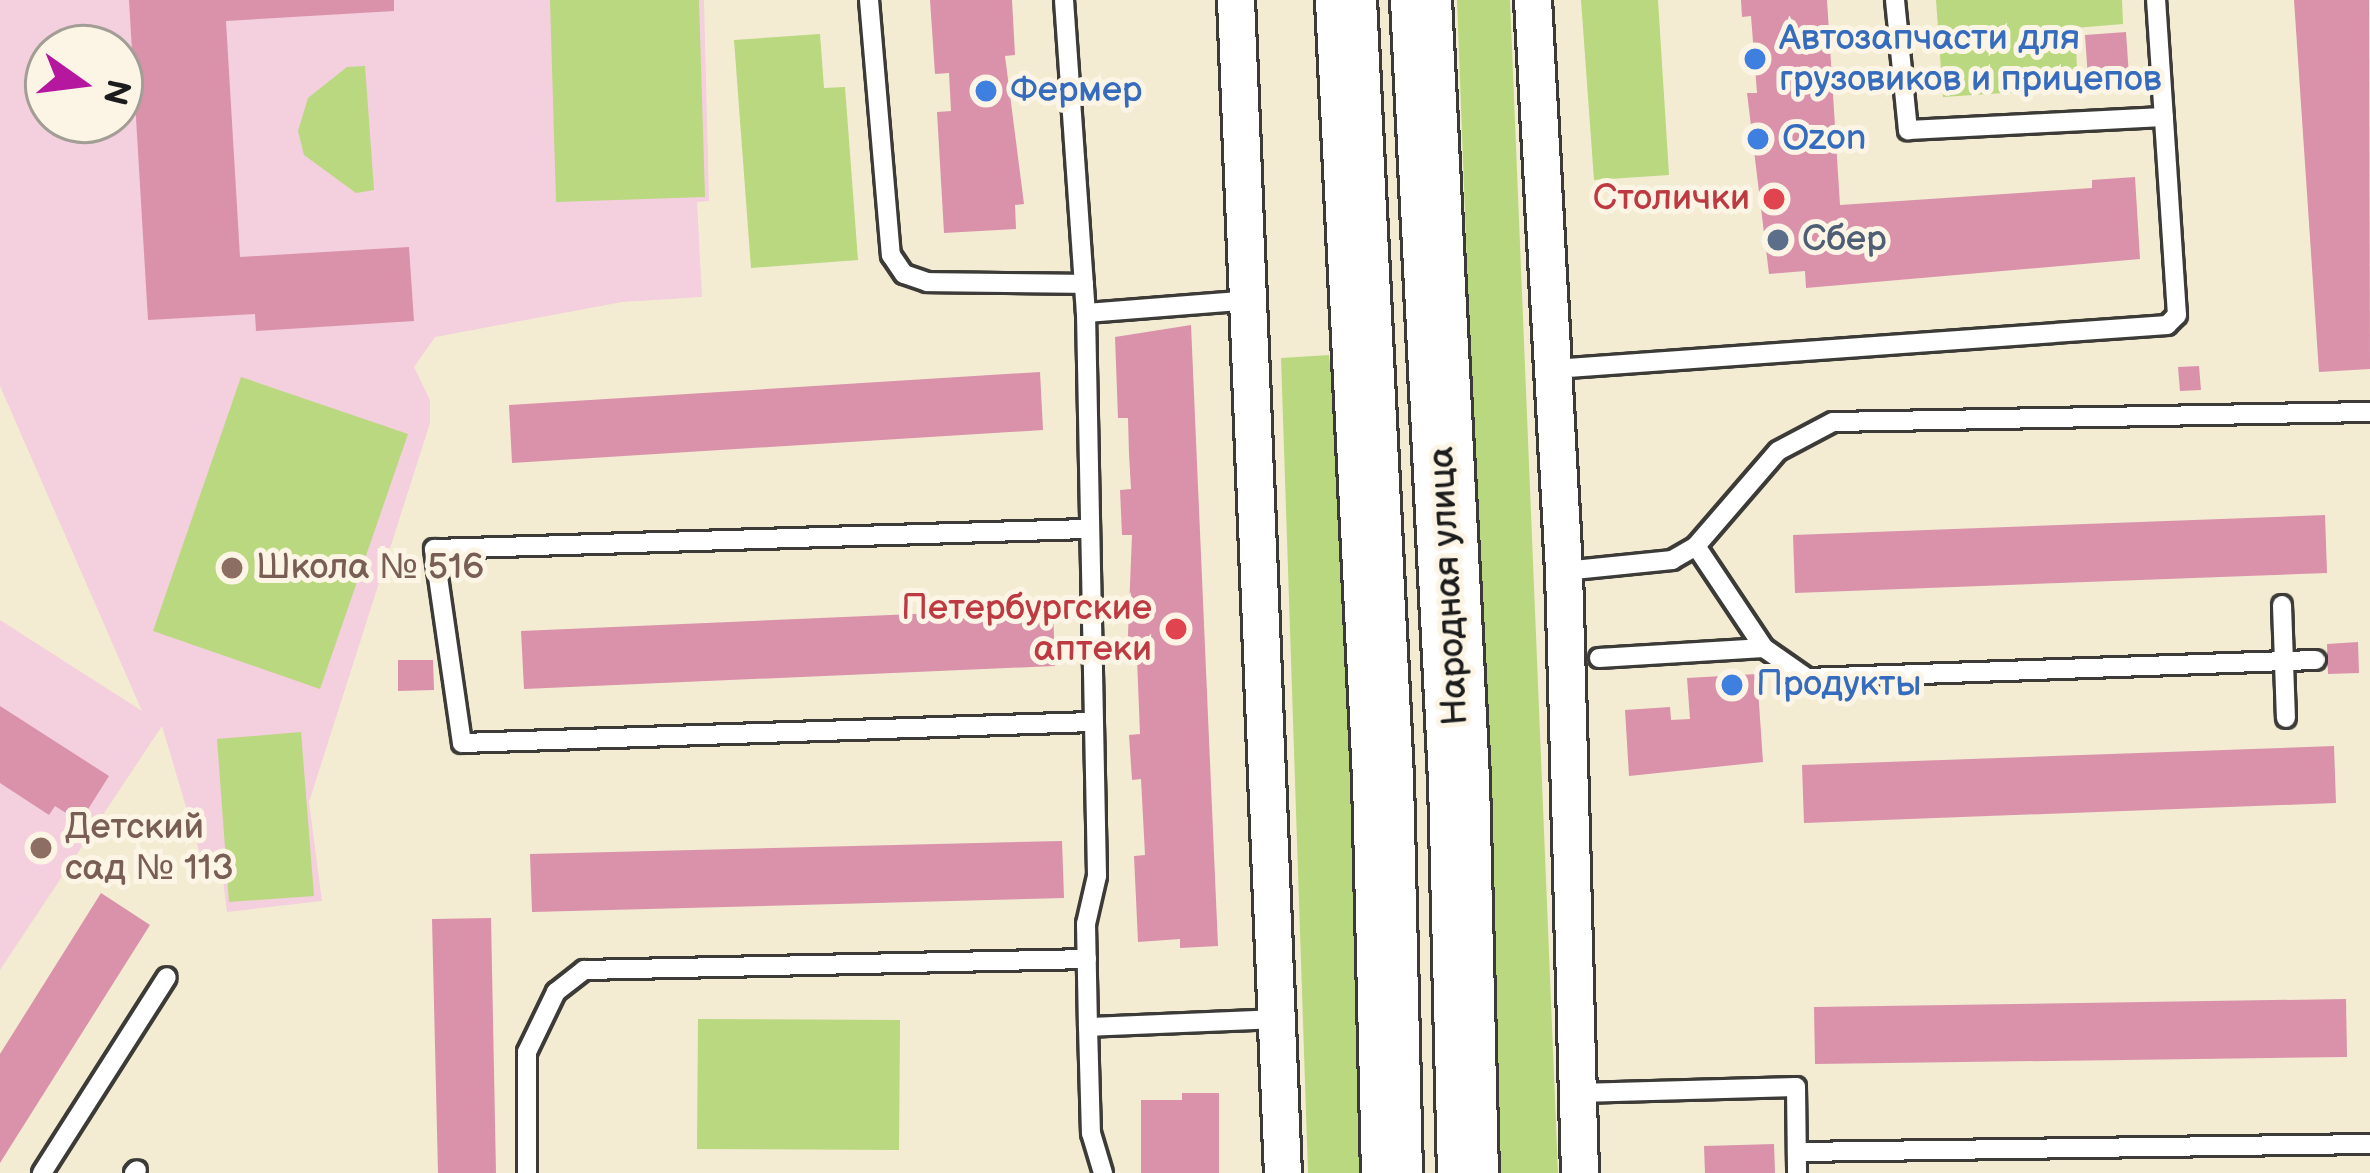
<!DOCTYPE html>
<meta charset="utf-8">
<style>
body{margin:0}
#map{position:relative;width:2370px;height:1173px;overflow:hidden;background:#f3ecd3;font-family:"Balsamiq Sans",sans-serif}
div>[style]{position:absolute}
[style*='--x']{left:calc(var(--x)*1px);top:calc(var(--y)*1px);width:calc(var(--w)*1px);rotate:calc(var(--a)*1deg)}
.built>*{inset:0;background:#f4cfdd}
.green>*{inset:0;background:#b9d87f}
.building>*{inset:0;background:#d992aa}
.roads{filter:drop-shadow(3px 0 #3c3b37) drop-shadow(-3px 0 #3c3b37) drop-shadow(0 3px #3c3b37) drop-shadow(0 -3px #3c3b37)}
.lane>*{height:18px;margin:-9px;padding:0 9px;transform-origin:9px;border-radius:9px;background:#fff}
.street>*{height:36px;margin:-18px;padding:0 18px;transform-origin:18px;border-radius:18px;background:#fff}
.primary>*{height:60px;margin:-30px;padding:0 30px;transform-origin:30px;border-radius:30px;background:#fff}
.dots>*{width:33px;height:33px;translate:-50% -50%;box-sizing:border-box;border:6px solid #fcf5e5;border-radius:50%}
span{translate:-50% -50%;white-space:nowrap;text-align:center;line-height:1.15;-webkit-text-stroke:10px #fcf5e5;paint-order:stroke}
.shop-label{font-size:36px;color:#366cbe}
.left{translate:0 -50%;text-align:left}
.health-label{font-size:36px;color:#be3a42}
.right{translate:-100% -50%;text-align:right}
.service-label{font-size:36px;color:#4e5e75}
.education-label{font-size:36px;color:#785e54}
.street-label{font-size:36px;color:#1c1c1c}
.north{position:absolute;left:24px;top:24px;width:120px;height:120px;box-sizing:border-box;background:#fcf5e5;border:3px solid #a29e95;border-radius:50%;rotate:104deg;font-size:33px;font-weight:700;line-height:48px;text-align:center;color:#1c1c1c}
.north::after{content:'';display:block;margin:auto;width:42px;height:54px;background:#b5179e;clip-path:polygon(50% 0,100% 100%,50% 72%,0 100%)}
</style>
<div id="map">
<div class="built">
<i style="clip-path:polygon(evenodd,0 0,704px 0,709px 201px,697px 202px,702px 297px,622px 302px,435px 337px,414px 367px,430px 400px,430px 423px,309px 802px,322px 901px,227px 912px,222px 872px,206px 874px,162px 726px,0 970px,0 620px,142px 711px,0 386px,0 0,48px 48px,120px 48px,120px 120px,48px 120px,48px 48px)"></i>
</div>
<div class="green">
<i style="clip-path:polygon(550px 0,699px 0,705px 197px,556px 202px)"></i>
<i style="clip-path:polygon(1457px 0,1510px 0,1558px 1173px,1501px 1173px)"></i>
<i style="clip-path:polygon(1581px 0,1658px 0,1669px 175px,1594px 180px)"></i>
<i style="clip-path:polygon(1936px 0,2122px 0,2123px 24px,2075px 28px,2078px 88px,1943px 97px)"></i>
<i style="clip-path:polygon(820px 34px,824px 88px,845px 87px,858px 260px,751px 268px,734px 40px)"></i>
<i style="clip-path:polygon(365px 66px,374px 190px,356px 193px,304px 155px,298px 131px,308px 98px,347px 67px)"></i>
<i style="clip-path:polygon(1329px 355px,1341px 465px,1365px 1173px,1308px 1173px,1281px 358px)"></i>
<i style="clip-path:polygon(241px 377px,408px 434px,320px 689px,153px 631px)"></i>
<i style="clip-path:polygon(301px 732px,314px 896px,229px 902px,217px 739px)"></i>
<i style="clip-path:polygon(698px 1019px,900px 1020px,899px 1150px,697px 1149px)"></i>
</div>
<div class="building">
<i style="clip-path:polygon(129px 0,394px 0,394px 11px,226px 21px,240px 257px,409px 247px,414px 321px,256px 331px,255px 314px,148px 320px)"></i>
<i style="clip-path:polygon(930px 0,1012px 0,1015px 55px,1005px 56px,1024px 204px,1015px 205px,1016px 229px,944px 233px,937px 112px,951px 111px,949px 73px,935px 74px)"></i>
<i style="clip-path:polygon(1741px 0,1827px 0,1840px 205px,2092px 188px,2092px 180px,2135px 177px,2140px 259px,1806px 288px,1805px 271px,1769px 274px,1747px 93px,1757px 93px,1751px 16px,1742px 17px)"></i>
<i style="clip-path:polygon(2294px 0,2369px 0,2370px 369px,2319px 372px)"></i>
<i style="clip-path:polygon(2126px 32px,2129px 76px,2088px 79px,2085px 35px)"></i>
<i style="clip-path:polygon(1191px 325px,1218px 946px,1180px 948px,1180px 939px,1138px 942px,1134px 856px,1145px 855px,1141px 779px,1132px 780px,1129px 735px,1140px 734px,1137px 659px,1127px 659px,1132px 535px,1122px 535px,1120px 490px,1131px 489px,1129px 454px,1128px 418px,1118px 418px,1115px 337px)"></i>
<i style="clip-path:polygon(2199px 366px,2201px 390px,2180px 391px,2178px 367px)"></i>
<i style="clip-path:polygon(1040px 372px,1043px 430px,512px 463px,509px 405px)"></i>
<i style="clip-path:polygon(2325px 515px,2327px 573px,1795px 593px,1793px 535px)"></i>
<i style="clip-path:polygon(1053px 608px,1055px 666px,524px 689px,521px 631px)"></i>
<i style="clip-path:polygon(2358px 642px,2359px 673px,2328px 674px,2327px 644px)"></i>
<i style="clip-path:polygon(398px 660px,433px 660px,434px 690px,398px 691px)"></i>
<i style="clip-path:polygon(1757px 674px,1763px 762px,1629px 776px,1625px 710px,1670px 707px,1671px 720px,1690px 719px,1687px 678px)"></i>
<i style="clip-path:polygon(0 706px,109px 776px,80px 822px,55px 806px,49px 815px,0 783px)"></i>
<i style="clip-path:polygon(2334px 746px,2336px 803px,1804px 823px,1802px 765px)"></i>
<i style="clip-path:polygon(1062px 841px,1064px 898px,532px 912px,530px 854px)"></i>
<i style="clip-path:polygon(101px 893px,150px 925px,0 1163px,0 1054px)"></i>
<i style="clip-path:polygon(491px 918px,496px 1173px,438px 1173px,432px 919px)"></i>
<i style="clip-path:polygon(2346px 999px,2347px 1057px,1815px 1064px,1814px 1007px)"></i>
<i style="clip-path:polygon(1182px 1093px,1219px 1093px,1219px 1173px,1141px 1173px,1141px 1100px,1182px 1100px)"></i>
<i style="clip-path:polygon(1774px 1144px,1775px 1173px,1705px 1173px,1704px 1146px)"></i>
</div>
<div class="roads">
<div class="lane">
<i style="--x:869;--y:0;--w:256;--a:85.1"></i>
<i style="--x:891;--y:255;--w:23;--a:56"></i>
<i style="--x:904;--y:274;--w:24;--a:19"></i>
<i style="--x:927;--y:282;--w:157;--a:0.7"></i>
<i style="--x:1064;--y:0;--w:314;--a:86"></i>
<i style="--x:1086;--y:313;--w:563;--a:88.88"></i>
<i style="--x:1097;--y:876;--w:49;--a:102.9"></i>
<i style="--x:1086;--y:924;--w:103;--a:88.9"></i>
<i style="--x:1088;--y:1027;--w:106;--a:88.4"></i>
<i style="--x:1091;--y:1133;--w:42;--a:73.3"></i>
<i style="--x:1895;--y:0;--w:131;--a:84.3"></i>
<i style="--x:1908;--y:130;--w:256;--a:-2.9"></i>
<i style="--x:1086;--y:313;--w:167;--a:-4.5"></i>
<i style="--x:1554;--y:369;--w:615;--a:-4.11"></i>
<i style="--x:2167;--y:325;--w:14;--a:-45"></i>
<i style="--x:2177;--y:315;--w:316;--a:-93.8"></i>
<i style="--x:1086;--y:529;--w:652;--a:178.24"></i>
<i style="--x:434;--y:549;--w:196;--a:81.8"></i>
<i style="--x:462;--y:743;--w:630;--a:-1.91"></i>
<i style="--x:1696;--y:546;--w:123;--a:56.3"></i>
<i style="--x:1564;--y:571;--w:109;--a:-5.8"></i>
<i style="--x:1672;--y:560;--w:28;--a:-30"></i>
<i style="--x:1696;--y:546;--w:125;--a:-49.2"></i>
<i style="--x:1778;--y:451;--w:62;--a:-27.8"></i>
<i style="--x:1833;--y:422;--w:537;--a:-1.07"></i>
<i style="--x:2282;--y:605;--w:113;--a:88"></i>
<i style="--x:1599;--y:658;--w:165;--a:-3.5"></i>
<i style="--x:1764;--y:648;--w:52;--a:34.9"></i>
<i style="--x:1807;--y:678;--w:509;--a:-2.03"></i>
<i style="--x:1088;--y:1027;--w:194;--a:-2.4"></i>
<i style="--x:1579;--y:1093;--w:217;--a:-1.6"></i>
<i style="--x:1796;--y:1087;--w:86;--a:89.3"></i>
<i style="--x:1797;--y:1152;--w:573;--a:-0.8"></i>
<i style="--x:42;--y:1173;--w:232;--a:-57.5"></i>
<i style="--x:134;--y:1173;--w:4;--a:-45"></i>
<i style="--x:527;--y:1173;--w:121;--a:-90"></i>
<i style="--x:527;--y:1052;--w:67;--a:-64.2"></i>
<i style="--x:556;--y:992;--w:36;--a:-38"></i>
<i style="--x:584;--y:970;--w:503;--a:-1.25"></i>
</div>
<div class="street">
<i style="--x:1236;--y:0;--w:1174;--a:87.71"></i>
<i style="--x:1533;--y:0;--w:572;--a:86.89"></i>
<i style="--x:1564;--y:571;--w:602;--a:88.48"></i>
</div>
<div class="primary">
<i style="--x:1346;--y:0;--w:779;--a:87.28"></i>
<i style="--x:1383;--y:778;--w:395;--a:88.7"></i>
<i style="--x:1421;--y:0;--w:780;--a:87.21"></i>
<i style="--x:1459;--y:779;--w:394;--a:88.7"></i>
</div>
</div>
<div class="dots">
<i style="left:1755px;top:59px;background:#3f7fe0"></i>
<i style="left:986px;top:91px;background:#3f7fe0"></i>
<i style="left:1758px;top:139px;background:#3f7fe0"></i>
<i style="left:1774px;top:199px;background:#e0444e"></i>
<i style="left:1778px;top:240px;background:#5c6f8a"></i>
<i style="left:232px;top:568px;background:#8d6e63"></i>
<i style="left:1176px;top:629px;background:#e0444e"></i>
<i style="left:1732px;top:685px;background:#3f7fe0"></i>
<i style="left:41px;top:848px;background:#8d6e63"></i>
</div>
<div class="shop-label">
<span class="left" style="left:1779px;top:59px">Автозапчасти для<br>грузовиков и прицепов</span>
<span class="left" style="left:1010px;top:91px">Фермер</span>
<span class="left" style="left:1782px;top:139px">Ozon</span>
<span class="left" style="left:1756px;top:685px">Продукты</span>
</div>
<div class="health-label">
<span class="right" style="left:1750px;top:199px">Столички</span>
<span class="right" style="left:1152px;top:629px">Петербургские<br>аптеки</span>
</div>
<div class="service-label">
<span class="left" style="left:1802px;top:240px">Сбер</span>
</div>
<div class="education-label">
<span class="left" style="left:256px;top:568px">Школа № 516</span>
<span class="left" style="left:65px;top:848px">Детский<br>сад № 113</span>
</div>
<div class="street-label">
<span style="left:1449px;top:586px;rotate:-93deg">Народная улица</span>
</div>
<div class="north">N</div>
</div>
